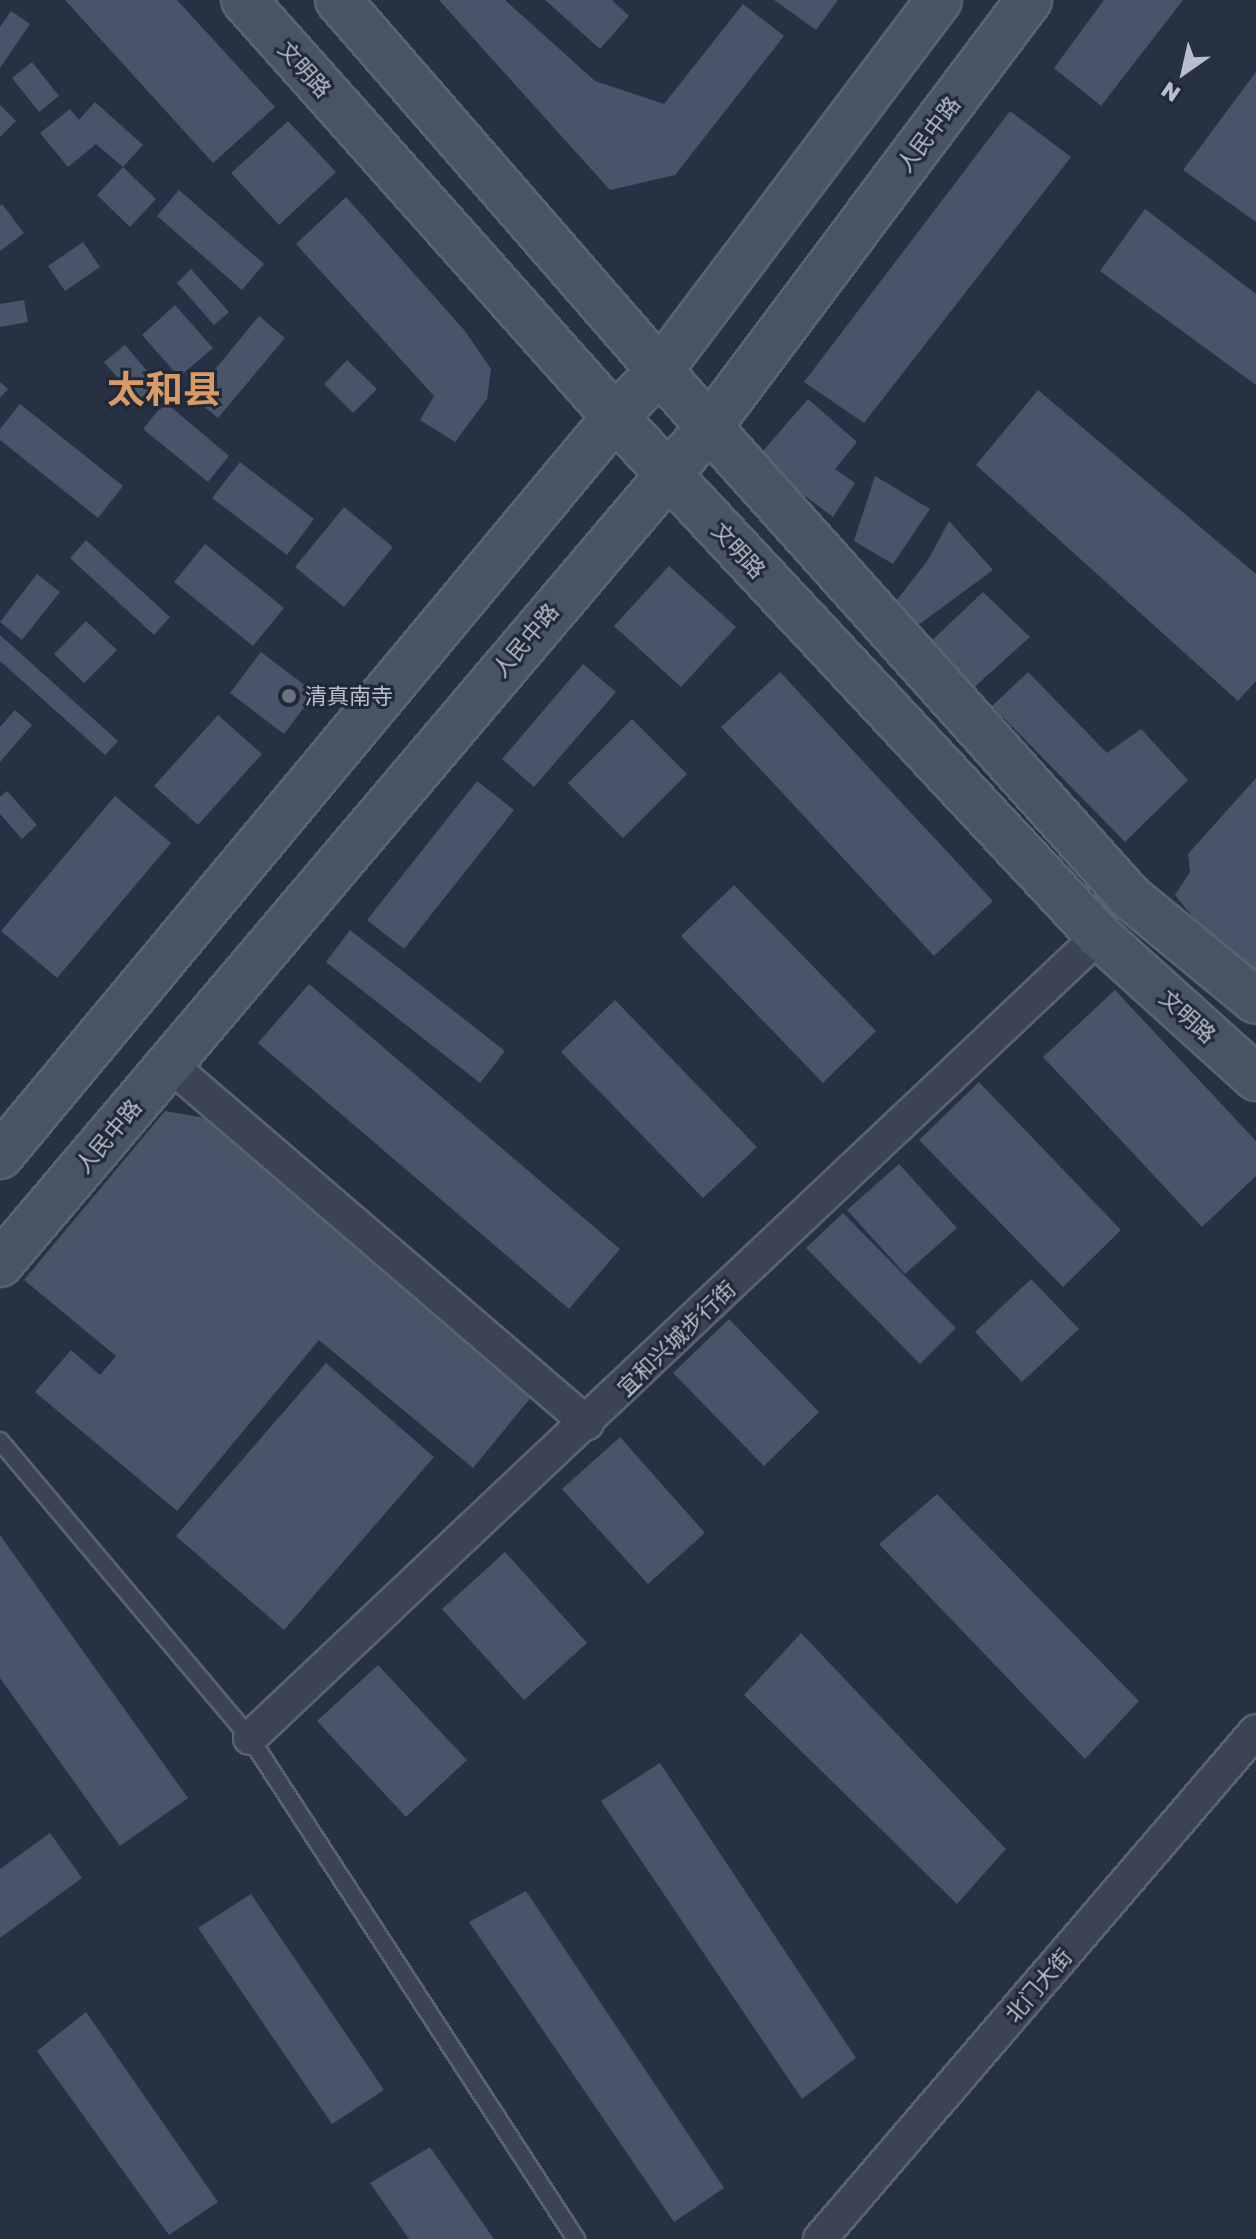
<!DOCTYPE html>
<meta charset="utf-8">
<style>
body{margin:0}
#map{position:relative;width:1256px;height:2239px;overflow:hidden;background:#263243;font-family:"Golos Text","Noto Sans SC",sans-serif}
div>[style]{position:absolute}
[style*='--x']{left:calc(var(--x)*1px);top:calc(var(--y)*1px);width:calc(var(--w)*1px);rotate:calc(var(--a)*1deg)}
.building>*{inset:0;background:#485467}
.roads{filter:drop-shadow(2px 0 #596270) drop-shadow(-2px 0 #596270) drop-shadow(0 2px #596270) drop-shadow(0 -2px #596270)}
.lane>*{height:16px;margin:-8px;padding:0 8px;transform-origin:8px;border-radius:8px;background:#3a4453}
.street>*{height:32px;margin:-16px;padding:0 16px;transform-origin:16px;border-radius:16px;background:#3a4453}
.secondary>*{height:44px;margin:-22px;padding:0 22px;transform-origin:22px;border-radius:22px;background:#485366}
.dots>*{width:22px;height:22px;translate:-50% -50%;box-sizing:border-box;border:4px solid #1f2938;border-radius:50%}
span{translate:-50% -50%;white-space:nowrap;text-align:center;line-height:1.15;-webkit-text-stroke:6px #1f2938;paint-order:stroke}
.street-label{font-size:22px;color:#b8bfcc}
.poi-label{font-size:22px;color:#b8bfcc}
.left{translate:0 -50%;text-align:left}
.town-label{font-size:38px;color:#d99a66;font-weight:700}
.north{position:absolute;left:1144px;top:32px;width:80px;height:80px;-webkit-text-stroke:6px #1f2938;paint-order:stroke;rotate:214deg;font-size:22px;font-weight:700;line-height:32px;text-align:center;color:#b8bfcc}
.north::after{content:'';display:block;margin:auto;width:28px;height:36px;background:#b8bfcc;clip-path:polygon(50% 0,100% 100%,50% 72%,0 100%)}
</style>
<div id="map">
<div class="building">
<i style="clip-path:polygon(65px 0,177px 0,275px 107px,213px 163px)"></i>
<i style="clip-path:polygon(439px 0,505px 0,595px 81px,664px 104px,743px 4px,784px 36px,675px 175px,610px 190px)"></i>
<i style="clip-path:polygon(545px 0,612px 0,629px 16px,600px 49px)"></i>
<i style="clip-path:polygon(774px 0,838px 0,816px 30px)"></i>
<i style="clip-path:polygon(1104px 0,1183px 0,1101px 106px,1054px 68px)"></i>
<i style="clip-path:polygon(11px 11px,30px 24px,0 68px,0 27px)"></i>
<i style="clip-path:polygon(32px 62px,59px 96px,39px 112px,12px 78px)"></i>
<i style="clip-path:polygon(1256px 72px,1256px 222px,1183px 170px)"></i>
<i style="clip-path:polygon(95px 102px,143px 145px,123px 167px,96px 144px,68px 167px,40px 133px,70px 109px,79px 120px)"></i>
<i style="clip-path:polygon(0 105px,16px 121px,0 137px)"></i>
<i style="clip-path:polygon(1010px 111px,1071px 157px,864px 423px,804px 382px)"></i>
<i style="clip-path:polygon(288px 121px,336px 172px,279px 225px,231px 173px)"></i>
<i style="clip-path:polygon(123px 167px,156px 199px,130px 227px,97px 195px)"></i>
<i style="clip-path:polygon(179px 190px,264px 264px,242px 290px,157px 216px)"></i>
<i style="clip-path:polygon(346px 197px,465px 331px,491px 369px,487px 399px,455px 442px,420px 420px,434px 396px,296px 244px)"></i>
<i style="clip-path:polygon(2px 204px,24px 233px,0 251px,0 206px)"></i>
<i style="clip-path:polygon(1145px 209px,1256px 294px,1256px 385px,1100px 271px)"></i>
<i style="clip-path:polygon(83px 242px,100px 267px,65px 291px,48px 266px)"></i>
<i style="clip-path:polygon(191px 269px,229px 312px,214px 325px,177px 283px)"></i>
<i style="clip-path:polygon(24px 300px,28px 322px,0 327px,0 304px)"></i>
<i style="clip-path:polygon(175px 305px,213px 348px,179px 377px,142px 335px)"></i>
<i style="clip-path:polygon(259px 316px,285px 338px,218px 418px,192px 397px)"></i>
<i style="clip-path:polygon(125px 345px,159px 385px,139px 402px,104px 362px)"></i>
<i style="clip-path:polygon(347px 360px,377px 389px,353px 413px,324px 384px)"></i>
<i style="clip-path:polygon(0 382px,8px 389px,0 398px)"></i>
<i style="clip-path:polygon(1038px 390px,1256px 574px,1256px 681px,1238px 701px,976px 465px)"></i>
<i style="clip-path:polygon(808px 399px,857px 442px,835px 469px,855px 483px,833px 517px,756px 459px)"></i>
<i style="clip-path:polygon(165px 402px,229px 456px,208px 482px,143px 429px)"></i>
<i style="clip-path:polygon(20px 404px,123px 486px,98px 518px,0 440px,0 429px)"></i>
<i style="clip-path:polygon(240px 462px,314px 519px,287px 555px,212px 498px)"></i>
<i style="clip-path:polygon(875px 476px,930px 509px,893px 564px,854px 541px)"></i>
<i style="clip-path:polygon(344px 507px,393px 547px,344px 607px,295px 567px)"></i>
<i style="clip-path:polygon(949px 521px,993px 570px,917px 626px,892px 606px,928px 560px)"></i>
<i style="clip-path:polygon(86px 540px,170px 617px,154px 635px,70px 558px)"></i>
<i style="clip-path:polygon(205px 544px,284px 608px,253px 646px,174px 582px)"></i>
<i style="clip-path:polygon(669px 566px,736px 627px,681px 687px,614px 626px)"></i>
<i style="clip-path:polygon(37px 574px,60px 592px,22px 640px,0 622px)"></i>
<i style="clip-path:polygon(983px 592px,1030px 637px,970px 691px,928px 644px)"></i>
<i style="clip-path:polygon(86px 621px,117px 650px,84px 683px,54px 654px)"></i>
<i style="clip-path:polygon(0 635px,118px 741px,105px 755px,0 661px)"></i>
<i style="clip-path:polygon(261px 652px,315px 693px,284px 734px,230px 693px)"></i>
<i style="clip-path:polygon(583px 664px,616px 692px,534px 787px,502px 759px)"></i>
<i style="clip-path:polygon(780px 672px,993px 901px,934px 956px,721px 727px)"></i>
<i style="clip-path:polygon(1028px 672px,1107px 753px,1141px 729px,1188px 780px,1125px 842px,992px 706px)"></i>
<i style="clip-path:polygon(15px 710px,32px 725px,0 762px,0 727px)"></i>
<i style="clip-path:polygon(218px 715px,262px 754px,198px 825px,154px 786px)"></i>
<i style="clip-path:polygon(632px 719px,687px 774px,623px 838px,568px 783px)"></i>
<i style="clip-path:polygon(1256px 778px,1256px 979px,1195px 932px,1192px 916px,1175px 895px,1190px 872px,1188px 854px)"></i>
<i style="clip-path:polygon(477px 781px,514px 810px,404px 949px,367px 920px)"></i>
<i style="clip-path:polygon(7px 791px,37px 825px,22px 839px,0 814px,0 797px)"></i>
<i style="clip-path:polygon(115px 796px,171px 843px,57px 978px,1px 931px)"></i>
<i style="clip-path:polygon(734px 885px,876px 1031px,823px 1083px,681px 936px)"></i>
<i style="clip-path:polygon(350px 930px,505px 1051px,480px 1083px,326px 962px)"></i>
<i style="clip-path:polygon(309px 984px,620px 1249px,569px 1309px,258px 1043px)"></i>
<i style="clip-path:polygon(1115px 990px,1256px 1141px,1256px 1176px,1202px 1227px,1043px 1057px)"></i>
<i style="clip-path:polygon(615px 1000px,757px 1147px,703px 1198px,561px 1052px)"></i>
<i style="clip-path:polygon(979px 1082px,1121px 1230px,1063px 1287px,919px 1140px)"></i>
<i style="clip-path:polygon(165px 1111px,211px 1119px,537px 1390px,473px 1468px,319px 1340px,177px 1511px,35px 1392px,71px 1350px,100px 1375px,116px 1356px,24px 1280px)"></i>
<i style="clip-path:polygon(899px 1164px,957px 1228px,905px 1274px,847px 1210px)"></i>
<i style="clip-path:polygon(843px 1213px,956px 1328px,920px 1364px,806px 1248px)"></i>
<i style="clip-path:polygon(1031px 1279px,1079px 1329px,1022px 1382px,975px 1332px)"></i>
<i style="clip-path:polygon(729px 1319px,819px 1412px,764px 1466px,673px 1373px)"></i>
<i style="clip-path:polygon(326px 1363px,434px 1457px,284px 1630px,176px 1536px)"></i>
<i style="clip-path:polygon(620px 1437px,705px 1533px,648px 1584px,562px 1489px)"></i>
<i style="clip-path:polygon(937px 1494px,1139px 1701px,1085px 1759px,879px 1544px)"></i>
<i style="clip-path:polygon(0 1535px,188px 1798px,120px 1846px,0 1678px)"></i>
<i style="clip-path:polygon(505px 1552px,587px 1643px,524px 1700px,442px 1609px)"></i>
<i style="clip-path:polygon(801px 1633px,1006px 1849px,957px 1904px,744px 1695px)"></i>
<i style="clip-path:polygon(378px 1665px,467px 1760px,406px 1817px,317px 1721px)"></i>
<i style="clip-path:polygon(660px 1763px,856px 2058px,802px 2099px,601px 1801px)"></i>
<i style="clip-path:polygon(50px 1833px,82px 1878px,0 1938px,0 1869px)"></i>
<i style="clip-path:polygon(526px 1891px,724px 2188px,674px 2222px,469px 1922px)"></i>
<i style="clip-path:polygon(251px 1894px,384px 2090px,332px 2124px,198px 1928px)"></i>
<i style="clip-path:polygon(86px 2012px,218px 2202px,169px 2235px,37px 2051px)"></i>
<i style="clip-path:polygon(430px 2147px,494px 2239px,409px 2239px,370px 2183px)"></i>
</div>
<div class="roads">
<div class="lane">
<i style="--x:0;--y:1441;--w:388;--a:49.9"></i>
<i style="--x:250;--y:1738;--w:598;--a:56.95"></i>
</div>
<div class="street">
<i style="--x:169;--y:1064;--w:551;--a:40.66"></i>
<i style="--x:250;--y:1738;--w:1168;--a:-43.37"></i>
<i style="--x:820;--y:2239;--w:669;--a:-49.36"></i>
</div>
<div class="secondary">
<i style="--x:244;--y:0;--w:558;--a:48.34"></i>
<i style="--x:615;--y:417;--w:710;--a:47"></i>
<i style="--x:1099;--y:936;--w:212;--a:42.1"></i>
<i style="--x:338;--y:0;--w:566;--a:49.01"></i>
<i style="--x:709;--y:427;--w:631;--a:48.15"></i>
<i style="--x:1130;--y:897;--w:163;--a:39.5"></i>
<i style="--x:0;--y:1156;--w:961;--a:-50.23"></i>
<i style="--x:615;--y:417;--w:66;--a:-46.2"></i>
<i style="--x:661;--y:369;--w:462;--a:-53"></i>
<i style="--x:0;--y:1264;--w:1097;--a:-49.73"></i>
<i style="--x:709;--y:427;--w:534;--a:-53.15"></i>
</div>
</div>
<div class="dots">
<i style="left:289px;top:696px;background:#6b7280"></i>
</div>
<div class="street-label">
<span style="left:305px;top:69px;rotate:48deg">文明路</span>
<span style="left:928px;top:134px;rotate:-53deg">人民中路</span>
<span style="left:739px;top:550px;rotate:47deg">文明路</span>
<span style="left:525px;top:640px;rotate:-50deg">人民中路</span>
<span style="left:1188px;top:1016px;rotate:42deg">文明路</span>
<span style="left:108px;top:1136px;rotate:-50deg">人民中路</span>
<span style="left:676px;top:1338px;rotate:-44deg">宜和兴城步行街</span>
<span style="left:1038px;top:1985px;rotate:-49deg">北门大街</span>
</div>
<div class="poi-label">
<span class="left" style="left:305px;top:696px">清真南寺</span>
</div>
<div class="town-label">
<span style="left:164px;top:389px">太和县</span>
</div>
<div class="north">N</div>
</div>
